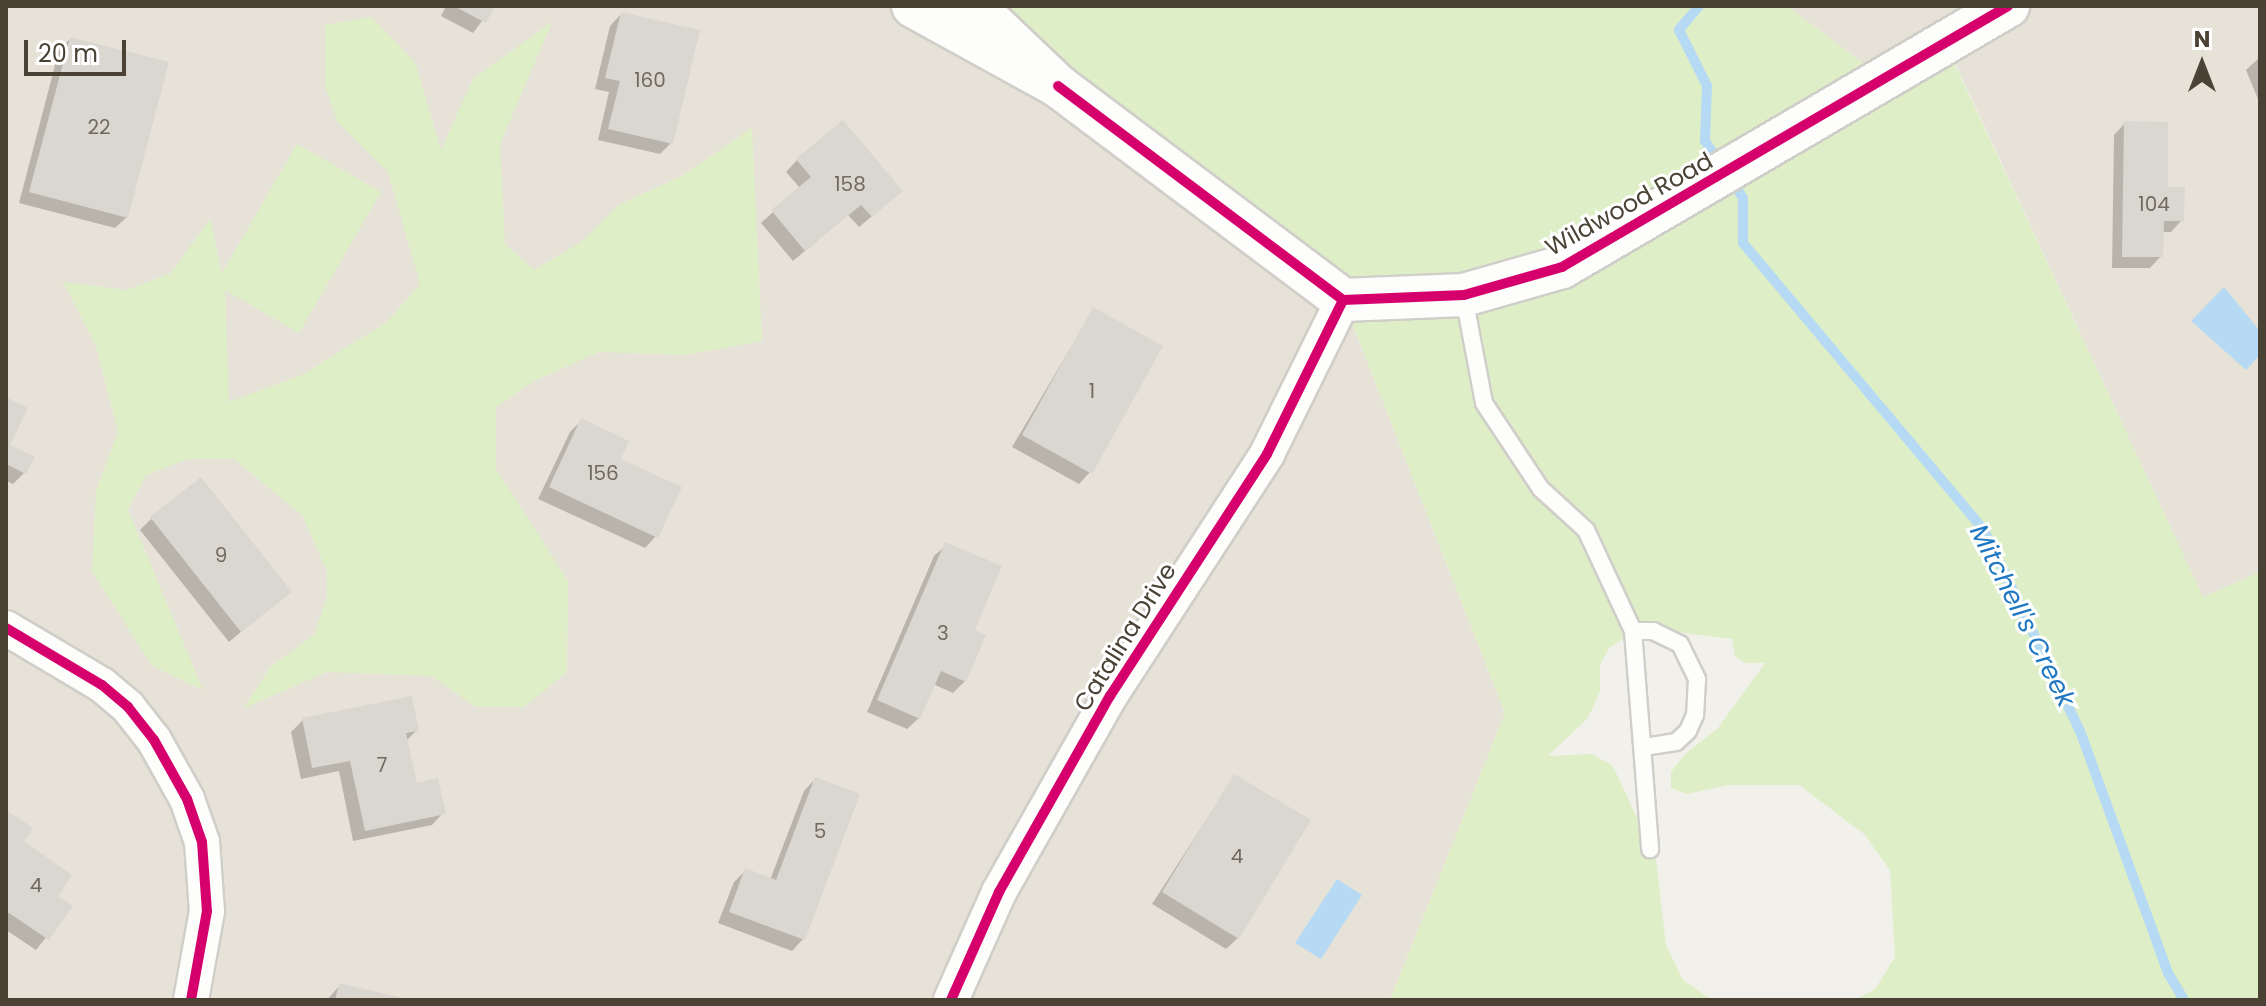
<!DOCTYPE html>
<style>
body{margin:0}
#map{position:relative;width:2266px;height:1006px;overflow:hidden;background:#f2f0ea;font-family:Poppins,sans-serif}
div>[style]{position:absolute}
[style*='--x']{left:calc(var(--x)*1px);top:calc(var(--y)*1px);width:calc(var(--w)*1px);rotate:calc(var(--a)*1deg)}
.residential>*{inset:0;background:#e7e2d7}
.green>*{inset:0;background:#deefc8}
.water>*{inset:0;background:#b6daf4}
.shadow>*{inset:0;background:#0003}
.stream>*{height:10px;margin:-5px;padding:0 5px;transform-origin:5px;border-radius:5px;background:#b6daf4}
.building>*{inset:0;background:#dad7d1}
.roads{filter:drop-shadow(2px 0 #d0cec8) drop-shadow(-2px 0 #d0cec8) drop-shadow(0 2px #d0cec8) drop-shadow(0 -2px #d0cec8)}
.service>*{height:16px;margin:-8px;padding:0 8px;transform-origin:8px;border-radius:8px;background:#fdfdfc}
.minor>*{height:34px;margin:-17px;padding:0 17px;transform-origin:17px;border-radius:17px;background:#fdfdfc}
.tertiary>*{height:42px;margin:-21px;padding:0 21px;transform-origin:21px;border-radius:21px;background:#fdfdfc}
.cycleway>*{height:10px;margin:-5px;padding:0 5px;transform-origin:5px;border-radius:5px;background:#d6006c}
span{translate:-50% -50%;white-space:nowrap;text-align:center;line-height:1.15;-webkit-text-stroke:6px #fff;paint-order:stroke}
.number-label{font-size:20px;color:#70695e}
.number-label span{-webkit-text-stroke-width:0}
.street-label{font-size:24px;color:#4a4235}
.water-label{font-size:26px;color:#2178c2;font-style:italic}
.frame{position:absolute;inset:0;border:8px solid #4a4235;pointer-events:none}
.north{position:absolute;left:2162px;top:24px;width:80px;height:80px;-webkit-text-stroke:6px #fff;paint-order:stroke;rotate:0deg;font-size:22px;font-weight:700;line-height:32px;text-align:center;color:#4a4235}
.north::after{content:'';display:block;margin:auto;width:28px;height:36px;background:#4a4235;clip-path:polygon(50% 0,100% 100%,50% 72%,0 100%)}
.scale{position:absolute;left:24px;top:40px;width:102px;height:36px;box-sizing:border-box;border:4px solid #4a4235;border-top:0;padding-left:10px;font-size:24px;line-height:28px;white-space:nowrap;color:#4a4235;-webkit-text-stroke:6px #fff;paint-order:stroke}
</style>
<div id="map">
<div class="residential">
<i style="clip-path:polygon(6px 6px,913px 6px,1343px 300px,1505px 713px,1390px 1000px,6px 1000px)"></i>
<i style="clip-path:polygon(1787px 6px,2260px 6px,2260px 572px,2203px 598px,1946px 43px,1884px 79px)"></i>
</div>
<div class="green">
<i style="clip-path:polygon(974px 6px,1787px 6px,1884px 79px,1945px 43px,2203px 597px,2260px 572px,2260px 1000px,1855px 1000px,1875px 989px,1895px 957px,1890px 870px,1864px 834px,1799px 785px,1728px 785px,1687px 794px,1671px 788px,1671px 772px,1685px 754px,1718px 728px,1765px 663px,1745px 663px,1735px 656px,1732px 639px,1662px 630px,1628px 636px,1610px 647px,1600px 665px,1600px 692px,1588px 718px,1548px 756px,1592px 754px,1613px 766px,1656px 859px,1666px 945px,1683px 980px,1712px 1000px,1390px 1000px,1505px 713px,1343px 300px)"></i>
<i style="clip-path:polygon(371px 17px,415px 62px,441px 150px,473px 79px,552px 22px,500px 144px,505px 244px,534px 270px,580px 243px,618px 205px,680px 177px,752px 128px,762px 341px,685px 355px,599px 352px,534px 381px,496px 407px,496px 469px,568px 581px,567px 672px,524px 707px,476px 707px,431px 676px,327px 672px,244px 708px,270px 667px,314px 635px,327px 597px,327px 571px,302px 515px,234px 459px,188px 459px,146px 475px,128px 510px,203px 690px,152px 666px,92px 571px,96px 491px,118px 432px,96px 346px,63px 282px,127px 290px,171px 273px,210px 219px,222px 273px,297px 144px,381px 192px,299px 333px,225px 290px,229px 402px,302px 375px,387px 322px,420px 284px,388px 172px,337px 121px,325px 86px,325px 25px)"></i>
</div>
<div class="water">
<i style="clip-path:polygon(2224px 287px,2260px 331px,2260px 355px,2246px 370px,2191px 321px)"></i>
<i style="clip-path:polygon(1337px 879px,1362px 895px,1321px 959px,1295px 943px)"></i>
</div>
<div class="shadow">
<i style="clip-path:polygon(446px 6px,493px 6px,473px 33px,441px 16px)"></i>
<i style="clip-path:polygon(621px 14px,672px 142px,660px 154px,598px 140px,609px 92px,595px 89px,610px 26px)"></i>
<i style="clip-path:polygon(70px 39px,127px 217px,115px 228px,19px 203px,59px 50px)"></i>
<i style="clip-path:polygon(2260px 57px,2260px 104px,2246px 70px)"></i>
<i style="clip-path:polygon(2125px 123px,2182px 220px,2171px 232px,2162px 232px,2161px 256px,2150px 268px,2112px 268px,2114px 135px)"></i>
<i style="clip-path:polygon(797px 160px,889px 202px,859px 227px,848px 215px,793px 261px,761px 223px,800px 188px,786px 172px)"></i>
<i style="clip-path:polygon(1093px 310px,1090px 472px,1079px 484px,1012px 447px)"></i>
<i style="clip-path:polygon(6px 400px,7px 445px,24px 473px,13px 484px,6px 481px)"></i>
<i style="clip-path:polygon(581px 421px,618px 460px,656px 536px,645px 548px,538px 499px,570px 432px)"></i>
<i style="clip-path:polygon(151px 519px,289px 592px,229px 642px,140px 530px)"></i>
<i style="clip-path:polygon(946px 545px,972px 631px,965px 681px,953px 693px,933px 684px,919px 718px,907px 729px,867px 712px,934px 556px)"></i>
<i style="clip-path:polygon(303px 720px,417px 730px,406px 741px,415px 785px,443px 813px,432px 825px,353px 841px,339px 771px,301px 779px,291px 732px)"></i>
<i style="clip-path:polygon(1234px 777px,1238px 938px,1226px 949px,1152px 904px)"></i>
<i style="clip-path:polygon(815px 779px,803px 939px,792px 951px,718px 923px,734px 882px,745px 871px,770px 880px,804px 791px)"></i>
<i style="clip-path:polygon(6px 812px,55px 896px,70px 907px,36px 950px,6px 930px)"></i>
<i style="clip-path:polygon(340px 985px,402px 1000px,327px 1000px)"></i>
</div>
<div class="stream">
<i style="--x:1699;--y:6;--w:31;--a:130"></i>
<i style="--x:1679;--y:30;--w:63;--a:63.4"></i>
<i style="--x:1707;--y:86;--w:55;--a:92.1"></i>
<i style="--x:1705;--y:141;--w:29;--a:56"></i>
<i style="--x:1730;--y:178;--w:24;--a:57"></i>
<i style="--x:1743;--y:198;--w:45;--a:90"></i>
<i style="--x:1743;--y:243;--w:375;--a:50"></i>
<i style="--x:1984;--y:530;--w:223;--a:64.5"></i>
<i style="--x:2080;--y:731;--w:258;--a:70"></i>
<i style="--x:2168;--y:973;--w:31;--a:59"></i>
</div>
<div class="building">
<i style="clip-path:polygon(454px 6px,495px 6px,486px 23px)"></i>
<i style="clip-path:polygon(621px 12px,700px 30px,673px 144px,608px 129px,620px 81px,605px 78px)"></i>
<i style="clip-path:polygon(70px 37px,169px 62px,128px 218px,29px 192px)"></i>
<i style="clip-path:polygon(843px 120px,903px 191px,872px 217px,861px 205px,805px 251px,771px 210px,811px 177px,796px 159px)"></i>
<i style="clip-path:polygon(2124px 121px,2168px 122px,2168px 187px,2185px 187px,2184px 221px,2164px 221px,2163px 257px,2122px 257px)"></i>
<i style="clip-path:polygon(1093px 307px,1163px 346px,1092px 474px,1022px 435px)"></i>
<i style="clip-path:polygon(6px 397px,28px 408px,10px 445px,35px 457px,26px 474px,6px 464px)"></i>
<i style="clip-path:polygon(581px 418px,629px 441px,621px 459px,682px 487px,658px 538px,549px 487px)"></i>
<i style="clip-path:polygon(201px 477px,292px 592px,241px 632px,150px 517px)"></i>
<i style="clip-path:polygon(945px 542px,1002px 566px,975px 630px,986px 635px,966px 682px,941px 671px,920px 719px,877px 700px)"></i>
<i style="clip-path:polygon(412px 696px,419px 731px,406px 733px,417px 783px,438px 778px,446px 814px,365px 831px,350px 761px,312px 768px,302px 718px)"></i>
<i style="clip-path:polygon(1234px 774px,1311px 820px,1239px 939px,1162px 892px)"></i>
<i style="clip-path:polygon(815px 777px,860px 794px,805px 940px,729px 912px,745px 868px,776px 880px)"></i>
<i style="clip-path:polygon(6px 810px,33px 828px,24px 841px,72px 875px,58px 896px,73px 906px,49px 940px,6px 911px)"></i>
<i style="clip-path:polygon(339px 983px,406px 999px,406px 1000px,335px 1000px)"></i>
</div>
<div class="roads">
<div class="service">
<i style="--x:1464;--y:297;--w:108;--a:79.3"></i>
<i style="--x:1484;--y:403;--w:103;--a:56.5"></i>
<i style="--x:1541;--y:489;--w:61;--a:42.3"></i>
<i style="--x:1586;--y:530;--w:111;--a:65"></i>
<i style="--x:1633;--y:631;--w:219;--a:85.5"></i>
<i style="--x:1633;--y:631;--w:20;--a:0"></i>
<i style="--x:1653;--y:631;--w:30;--a:26"></i>
<i style="--x:1680;--y:644;--w:39;--a:64"></i>
<i style="--x:1697;--y:679;--w:36;--a:93"></i>
<i style="--x:1695;--y:715;--w:17;--a:114"></i>
<i style="--x:1688;--y:731;--w:16;--a:137"></i>
<i style="--x:1676;--y:742;--w:33;--a:171"></i>
</div>
<div class="minor">
<i style="--x:6;--y:628;--w:112;--a:30.7"></i>
<i style="--x:102;--y:685;--w:34;--a:40"></i>
<i style="--x:128;--y:707;--w:42;--a:51.8"></i>
<i style="--x:154;--y:740;--w:68;--a:60.8"></i>
<i style="--x:187;--y:799;--w:46;--a:70.8"></i>
<i style="--x:202;--y:842;--w:69;--a:85.9"></i>
<i style="--x:207;--y:911;--w:90;--a:100.2"></i>
<i style="--x:951;--y:1000;--w:118;--a:-66"></i>
<i style="--x:999;--y:892;--w:225;--a:-60.5"></i>
<i style="--x:1110;--y:696;--w:288;--a:-57"></i>
<i style="--x:1267;--y:454;--w:172;--a:-63.7"></i>
</div>
<div class="tertiary">
<i style="--x:913;--y:6;--w:166;--a:28.9"></i>
<i style="--x:1058;--y:86;--w:116;--a:-136.4"></i>
<i style="--x:1058;--y:86;--w:356;--a:36.9"></i>
<i style="--x:1343;--y:300;--w:121;--a:-2.4"></i>
<i style="--x:1464;--y:295;--w:102;--a:-15.9"></i>
<i style="--x:1562;--y:267;--w:517;--a:-30.34"></i>
</div>
</div>
<div class="cycleway">
<i style="--x:1058;--y:86;--w:356;--a:36.9"></i>
<i style="--x:1343;--y:300;--w:121;--a:-2.4"></i>
<i style="--x:1464;--y:295;--w:102;--a:-15.9"></i>
<i style="--x:1562;--y:267;--w:517;--a:-30.34"></i>
<i style="--x:6;--y:628;--w:112;--a:30.7"></i>
<i style="--x:102;--y:685;--w:34;--a:40"></i>
<i style="--x:128;--y:707;--w:42;--a:51.8"></i>
<i style="--x:154;--y:740;--w:68;--a:60.8"></i>
<i style="--x:187;--y:799;--w:46;--a:70.8"></i>
<i style="--x:202;--y:842;--w:69;--a:85.9"></i>
<i style="--x:207;--y:911;--w:90;--a:100.2"></i>
<i style="--x:951;--y:1000;--w:118;--a:-66"></i>
<i style="--x:999;--y:892;--w:225;--a:-60.5"></i>
<i style="--x:1110;--y:696;--w:288;--a:-57"></i>
<i style="--x:1267;--y:454;--w:172;--a:-63.7"></i>
</div>
<div class="number-label">
<span style="left:650px;top:80px">160</span>
<span style="left:99px;top:127px">22</span>
<span style="left:850px;top:184px">158</span>
<span style="left:2154px;top:204px">104</span>
<span style="left:1092px;top:391px">1</span>
<span style="left:603px;top:473px">156</span>
<span style="left:221px;top:555px">9</span>
<span style="left:943px;top:633px">3</span>
<span style="left:382px;top:765px">7</span>
<span style="left:820px;top:831px">5</span>
<span style="left:1237px;top:856px">4</span>
<span style="left:36px;top:885px">4</span>
</div>
<div class="street-label">
<span style="left:1629px;top:204px;rotate:-29deg">Wildwood Road</span>
<span style="left:1125px;top:637px;rotate:-58deg">Catalina Drive</span>
</div>
<div class="water-label">
<span style="left:2022px;top:616px;rotate:63deg">Mitchell's Creek</span>
</div>
<div class="frame"></div>
<div class="north">N</div>
<div class="scale">20 m</div>
</div>
